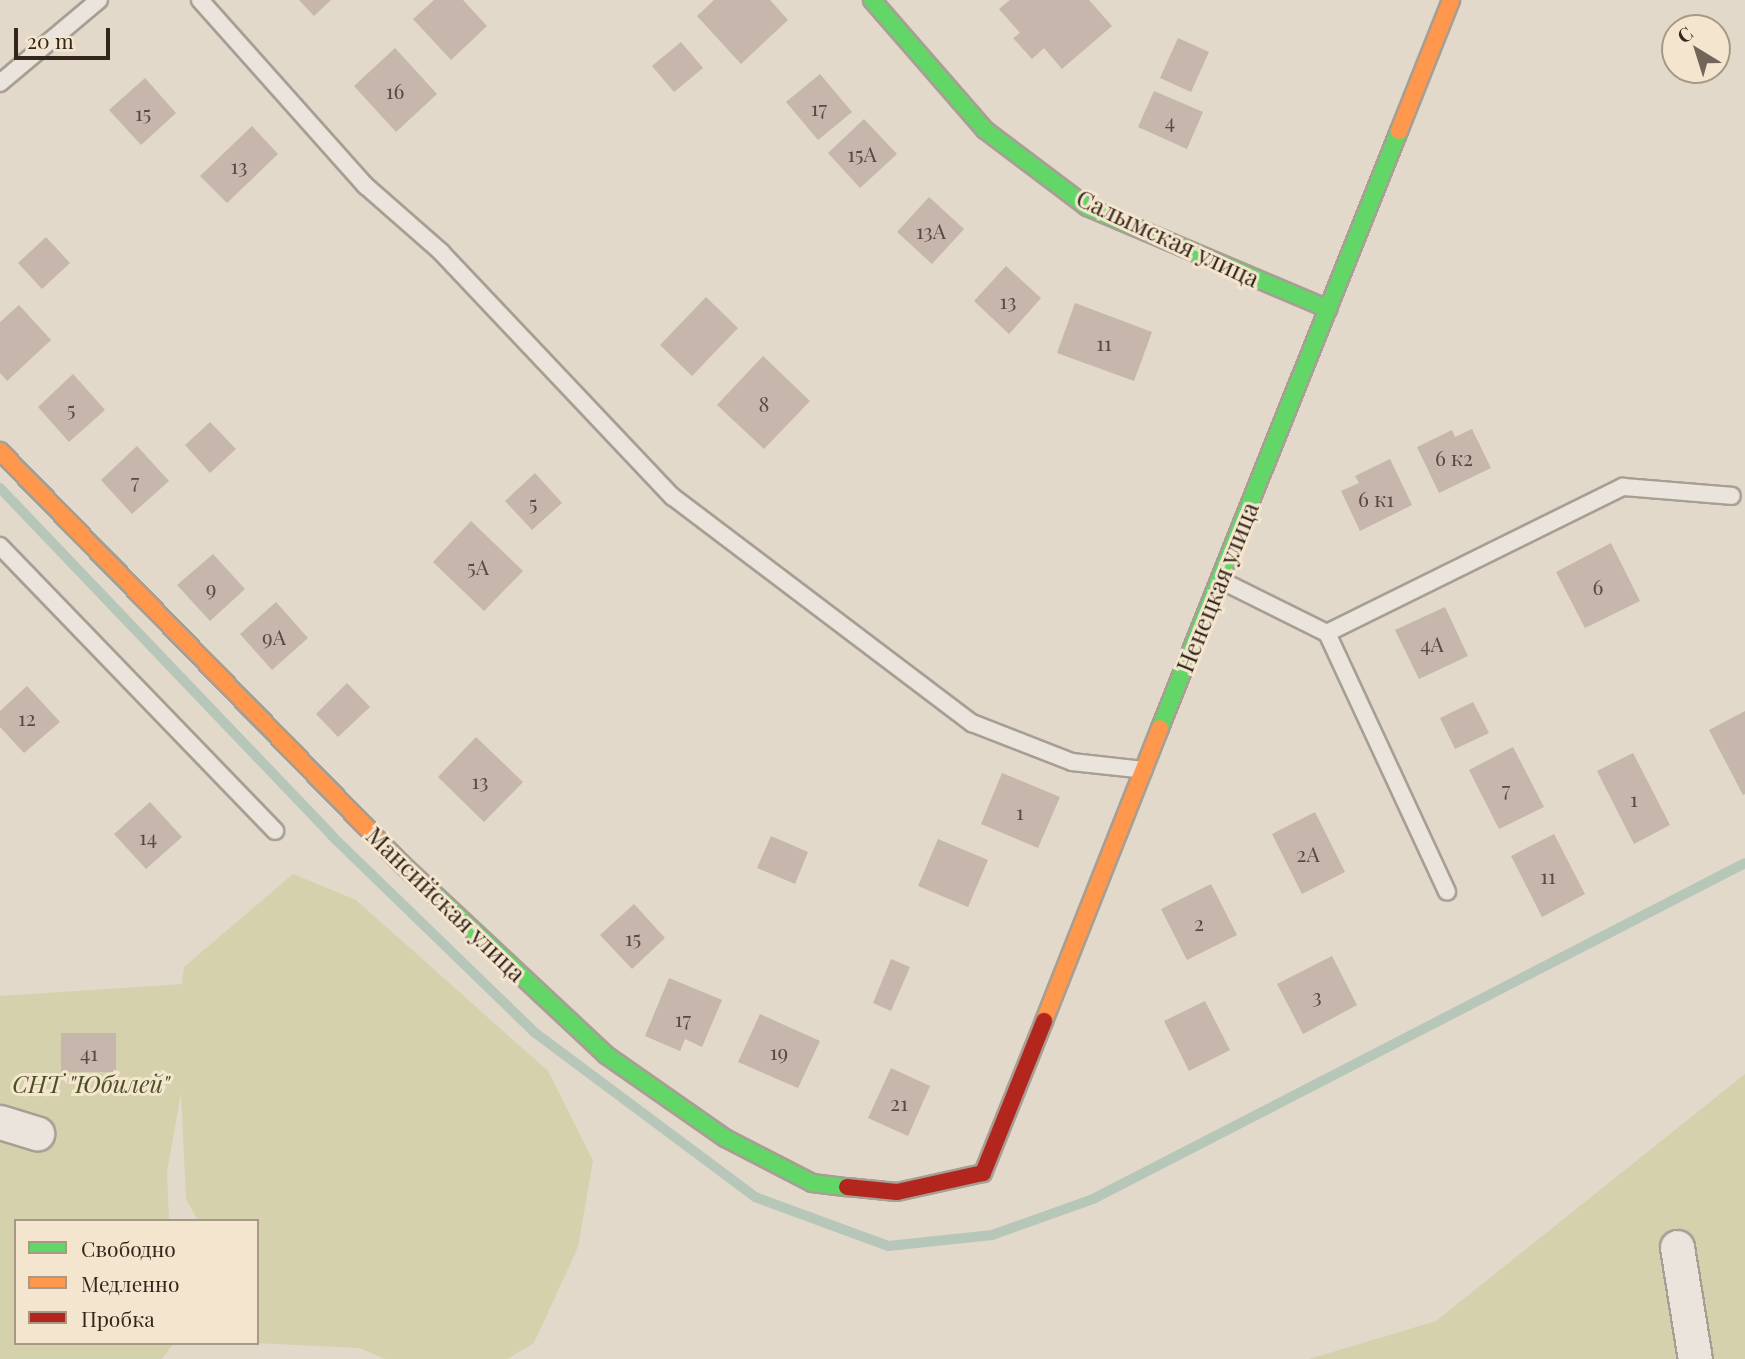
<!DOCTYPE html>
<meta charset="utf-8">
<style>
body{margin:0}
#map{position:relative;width:1745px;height:1359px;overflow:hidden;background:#e2d9ca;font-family:"Playfair Display",serif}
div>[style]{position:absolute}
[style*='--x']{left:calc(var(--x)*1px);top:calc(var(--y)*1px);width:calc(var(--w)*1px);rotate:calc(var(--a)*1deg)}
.green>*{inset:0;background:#d5d1ac}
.stream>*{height:10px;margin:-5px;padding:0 5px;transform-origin:5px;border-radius:5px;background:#b6c7ba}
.building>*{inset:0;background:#c6b6ab}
.roads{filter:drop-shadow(2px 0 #a79e94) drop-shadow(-2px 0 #a79e94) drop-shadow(0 2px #a79e94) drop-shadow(0 -2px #a79e94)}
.lane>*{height:16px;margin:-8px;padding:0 8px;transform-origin:8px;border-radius:8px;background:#eae4dc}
.street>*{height:33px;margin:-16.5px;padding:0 16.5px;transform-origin:16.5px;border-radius:16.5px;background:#eae4dc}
.fast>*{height:16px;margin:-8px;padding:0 8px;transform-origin:8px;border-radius:8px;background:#63d668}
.slow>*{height:16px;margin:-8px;padding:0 8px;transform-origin:8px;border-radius:8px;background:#ff974d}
.jam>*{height:16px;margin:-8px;padding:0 8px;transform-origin:8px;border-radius:8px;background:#b3261e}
span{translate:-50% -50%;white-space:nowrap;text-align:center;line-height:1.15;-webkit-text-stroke:6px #f4e5cf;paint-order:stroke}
.number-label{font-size:21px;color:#594a40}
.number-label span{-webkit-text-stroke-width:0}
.street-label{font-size:24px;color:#35261c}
.park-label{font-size:24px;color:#4b5123;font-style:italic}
.legend{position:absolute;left:14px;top:1219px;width:245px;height:126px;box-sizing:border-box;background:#f4e5cf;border:2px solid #a89987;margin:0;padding:9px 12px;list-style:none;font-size:21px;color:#35261c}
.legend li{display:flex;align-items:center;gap:14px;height:35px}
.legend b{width:35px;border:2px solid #a89987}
.north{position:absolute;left:1661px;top:14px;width:70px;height:70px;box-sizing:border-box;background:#f4e5cf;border:2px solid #a89987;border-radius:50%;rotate:322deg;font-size:19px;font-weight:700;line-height:28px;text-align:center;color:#35261c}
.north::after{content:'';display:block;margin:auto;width:24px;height:32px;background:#726559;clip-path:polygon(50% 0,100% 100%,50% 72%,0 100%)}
.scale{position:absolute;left:14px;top:28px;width:96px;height:32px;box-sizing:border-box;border:4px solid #35261c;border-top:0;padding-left:9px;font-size:21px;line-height:24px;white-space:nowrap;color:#35261c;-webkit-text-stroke:5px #f4e5cf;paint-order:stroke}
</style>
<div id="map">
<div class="green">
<i style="clip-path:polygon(293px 874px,356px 900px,548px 1071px,593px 1161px,578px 1247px,534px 1343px,507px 1359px,385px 1359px,359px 1348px,254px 1343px,257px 1343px,257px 1221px,198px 1221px,186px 1199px,181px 1093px,167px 1172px,169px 1221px,16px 1221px,16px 1343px,174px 1343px,162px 1359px,0 1359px,0 996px,182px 984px,184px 967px)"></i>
<i style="clip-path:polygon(1745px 1074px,1745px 1359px,1309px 1359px,1436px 1321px)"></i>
</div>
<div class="stream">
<i style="--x:0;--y:488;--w:481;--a:46.3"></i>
<i style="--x:332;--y:836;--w:281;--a:44.1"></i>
<i style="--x:534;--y:1032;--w:276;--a:36.7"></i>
<i style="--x:755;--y:1197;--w:142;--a:20.2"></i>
<i style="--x:888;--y:1246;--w:105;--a:-6"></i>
<i style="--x:992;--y:1235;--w:107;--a:-19.6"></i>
<i style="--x:1093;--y:1199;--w:733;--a:-27.26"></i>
</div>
<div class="building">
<i style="clip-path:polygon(299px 0,331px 0,314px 16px)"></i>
<i style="clip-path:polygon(434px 0,463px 0,487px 26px,451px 60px,413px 19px)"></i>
<i style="clip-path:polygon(714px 0,770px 0,788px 20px,741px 64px,697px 16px)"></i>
<i style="clip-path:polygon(1010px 0,1089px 0,1112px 26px,1062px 69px,1044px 48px,1032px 59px,1013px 38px,1020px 33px,999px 9px)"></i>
<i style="clip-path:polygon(1178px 38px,1209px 52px,1191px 92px,1160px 78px)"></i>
<i style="clip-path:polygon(681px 42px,703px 68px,674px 92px,652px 66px)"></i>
<i style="clip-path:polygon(395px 48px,437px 94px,396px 132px,354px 86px)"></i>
<i style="clip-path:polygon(820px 74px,852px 112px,818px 140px,786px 102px)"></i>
<i style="clip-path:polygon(145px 78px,176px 113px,141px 145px,109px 110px)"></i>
<i style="clip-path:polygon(1154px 91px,1203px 112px,1187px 149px,1138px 127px)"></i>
<i style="clip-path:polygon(864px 119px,897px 154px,860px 188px,828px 153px)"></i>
<i style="clip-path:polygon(252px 126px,278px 154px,227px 203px,200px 176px)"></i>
<i style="clip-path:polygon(929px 197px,964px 229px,932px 264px,897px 232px)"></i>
<i style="clip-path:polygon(46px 237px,70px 263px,42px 289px,18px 263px)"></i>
<i style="clip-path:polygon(1006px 266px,1041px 298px,1009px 334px,974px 301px)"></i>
<i style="clip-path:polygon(706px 297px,738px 328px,692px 376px,660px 345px)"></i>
<i style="clip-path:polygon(1075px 303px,1152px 332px,1134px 381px,1057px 353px)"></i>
<i style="clip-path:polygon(19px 305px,51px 340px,7px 381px,0 373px,0 322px)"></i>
<i style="clip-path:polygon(763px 356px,810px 401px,764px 449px,717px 405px)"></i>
<i style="clip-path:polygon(73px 374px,105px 410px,69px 442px,38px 407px)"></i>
<i style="clip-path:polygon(210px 422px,236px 449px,210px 473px,185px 445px)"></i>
<i style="clip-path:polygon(1472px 429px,1491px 468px,1439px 493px,1417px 447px,1452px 430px,1455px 437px)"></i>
<i style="clip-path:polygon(137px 446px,169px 481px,132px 514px,101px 480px)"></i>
<i style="clip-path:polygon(1390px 459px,1412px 505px,1360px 531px,1341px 491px,1359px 483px,1355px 476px)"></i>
<i style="clip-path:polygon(535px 473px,562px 503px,532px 530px,505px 501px)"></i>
<i style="clip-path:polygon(471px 521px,523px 571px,484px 611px,433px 562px)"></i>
<i style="clip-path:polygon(1611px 543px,1640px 601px,1585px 628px,1556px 572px)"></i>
<i style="clip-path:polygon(213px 554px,245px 589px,210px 621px,177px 585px)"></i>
<i style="clip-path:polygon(276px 602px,308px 638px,272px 670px,240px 634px)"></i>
<i style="clip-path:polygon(1445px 607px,1468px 656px,1419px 679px,1395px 630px)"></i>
<i style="clip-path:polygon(347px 683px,370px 707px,338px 737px,316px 714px)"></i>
<i style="clip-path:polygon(27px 686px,60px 722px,24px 753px,0 727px,0 711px)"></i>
<i style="clip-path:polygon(1473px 702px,1489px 733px,1455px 749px,1440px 718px)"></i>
<i style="clip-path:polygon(1745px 711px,1745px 794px,1743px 795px,1709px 730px)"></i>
<i style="clip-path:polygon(476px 737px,523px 782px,484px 822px,438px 777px)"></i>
<i style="clip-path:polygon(1513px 747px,1544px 807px,1499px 829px,1469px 770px)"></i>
<i style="clip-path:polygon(1633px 753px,1670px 825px,1634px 844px,1597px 771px)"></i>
<i style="clip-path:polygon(1002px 773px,1060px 797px,1038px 848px,981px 824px)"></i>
<i style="clip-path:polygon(150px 802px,182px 837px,146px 869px,114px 834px)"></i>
<i style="clip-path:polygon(1315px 812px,1345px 872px,1302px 894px,1272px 834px)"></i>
<i style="clip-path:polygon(1554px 834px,1585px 894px,1542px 917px,1511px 856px)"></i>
<i style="clip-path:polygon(771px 836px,808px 852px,795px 884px,757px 868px)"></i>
<i style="clip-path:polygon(938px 839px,988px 860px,968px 907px,918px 886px)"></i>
<i style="clip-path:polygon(1211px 884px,1237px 935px,1187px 960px,1161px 909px)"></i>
<i style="clip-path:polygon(634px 904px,665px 938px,632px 969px,600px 935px)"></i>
<i style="clip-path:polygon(1332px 956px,1357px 1005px,1303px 1034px,1277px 984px)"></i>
<i style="clip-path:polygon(891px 959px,910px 967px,891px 1011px,873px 1003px)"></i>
<i style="clip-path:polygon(669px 978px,722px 1000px,702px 1047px,685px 1039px,680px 1051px,645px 1036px)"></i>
<i style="clip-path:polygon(1205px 1001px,1230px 1050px,1189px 1071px,1164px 1021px)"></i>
<i style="clip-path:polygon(760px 1014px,820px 1041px,798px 1088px,738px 1062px)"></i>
<i style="clip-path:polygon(61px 1033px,116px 1033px,116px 1072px,61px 1072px)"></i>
<i style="clip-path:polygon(891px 1068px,930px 1086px,908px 1136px,868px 1118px)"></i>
</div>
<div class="roads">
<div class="lane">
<i style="--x:200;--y:0;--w:249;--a:48.3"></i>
<i style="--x:366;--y:186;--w:100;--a:41.3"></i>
<i style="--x:441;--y:252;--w:337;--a:46.6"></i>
<i style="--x:673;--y:497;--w:375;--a:37.1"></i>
<i style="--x:972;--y:723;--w:107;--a:21.3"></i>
<i style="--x:1072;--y:762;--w:72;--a:6.3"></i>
<i style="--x:0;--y:83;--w:129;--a:-40"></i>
<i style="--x:0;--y:546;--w:396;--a:46"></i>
<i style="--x:1220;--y:580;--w:119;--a:26.4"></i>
<i style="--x:1327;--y:633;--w:285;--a:65.1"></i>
<i style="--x:1327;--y:633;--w:330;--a:-26.3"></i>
<i style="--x:1623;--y:487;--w:109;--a:4.7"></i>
</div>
<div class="street">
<i style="--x:0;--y:1122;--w:39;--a:17"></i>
<i style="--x:1677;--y:1247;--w:113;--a:80.9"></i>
</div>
<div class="fast">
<i style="--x:872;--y:0;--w:172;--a:49"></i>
<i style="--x:985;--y:130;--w:128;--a:37"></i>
<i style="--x:1087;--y:207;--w:262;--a:22.9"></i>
<i style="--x:1160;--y:728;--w:643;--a:-68.18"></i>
<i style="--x:401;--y:863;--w:281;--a:43.1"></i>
<i style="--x:606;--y:1055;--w:145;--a:34.9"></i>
<i style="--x:725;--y:1138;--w:98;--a:27.3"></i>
<i style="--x:812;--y:1183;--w:35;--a:7"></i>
</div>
<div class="slow">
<i style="--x:1399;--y:131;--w:141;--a:-68.3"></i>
<i style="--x:0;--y:451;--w:575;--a:45.78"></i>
<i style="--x:1044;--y:1021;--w:315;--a:-68.4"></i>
</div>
<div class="jam">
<i style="--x:847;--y:1187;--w:50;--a:5.7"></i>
<i style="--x:897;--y:1192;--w:88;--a:-12.5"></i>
<i style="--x:983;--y:1173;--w:164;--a:-68.1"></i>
</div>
</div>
<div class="number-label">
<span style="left:395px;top:90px">16</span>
<span style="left:819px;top:107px">17</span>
<span style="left:143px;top:112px">15</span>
<span style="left:1170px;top:120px">4</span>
<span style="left:862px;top:153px">15А</span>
<span style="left:239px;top:165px">13</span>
<span style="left:931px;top:230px">13А</span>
<span style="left:1008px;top:300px">13</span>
<span style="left:1104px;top:342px">11</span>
<span style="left:764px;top:403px">8</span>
<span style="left:71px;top:408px">5</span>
<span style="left:1454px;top:457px">6 к2</span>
<span style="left:135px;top:480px">7</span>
<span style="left:1376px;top:498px">6 к1</span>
<span style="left:533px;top:502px">5</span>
<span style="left:478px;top:566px">5А</span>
<span style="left:1598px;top:586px">6</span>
<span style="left:211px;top:587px">9</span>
<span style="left:274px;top:636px">9А</span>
<span style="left:1432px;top:643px">4А</span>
<span style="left:27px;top:717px">12</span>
<span style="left:480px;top:780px">13</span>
<span style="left:1506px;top:788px">7</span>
<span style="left:1634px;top:798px">1</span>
<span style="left:1020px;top:811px">1</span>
<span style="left:148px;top:836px">14</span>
<span style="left:1308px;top:853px">2А</span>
<span style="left:1548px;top:875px">11</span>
<span style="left:1199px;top:922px">2</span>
<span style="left:633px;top:937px">15</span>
<span style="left:1317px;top:995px">3</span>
<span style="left:683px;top:1018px">17</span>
<span style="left:779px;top:1051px">19</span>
<span style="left:89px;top:1052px">41</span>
<span style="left:899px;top:1102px">21</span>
</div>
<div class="street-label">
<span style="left:1168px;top:238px;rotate:25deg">Салымская улица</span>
<span style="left:1217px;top:587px;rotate:-68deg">Ненецкая улица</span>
<span style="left:446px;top:904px;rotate:44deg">Мансийская улица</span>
</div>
<div class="park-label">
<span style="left:91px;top:1084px">СНТ "Юбилей"</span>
</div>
<ul class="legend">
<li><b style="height:9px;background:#63d668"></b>Свободно</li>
<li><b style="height:9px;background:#ff974d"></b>Медленно</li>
<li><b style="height:9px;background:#b3261e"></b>Пробка</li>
</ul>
<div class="north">С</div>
<div class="scale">20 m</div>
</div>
